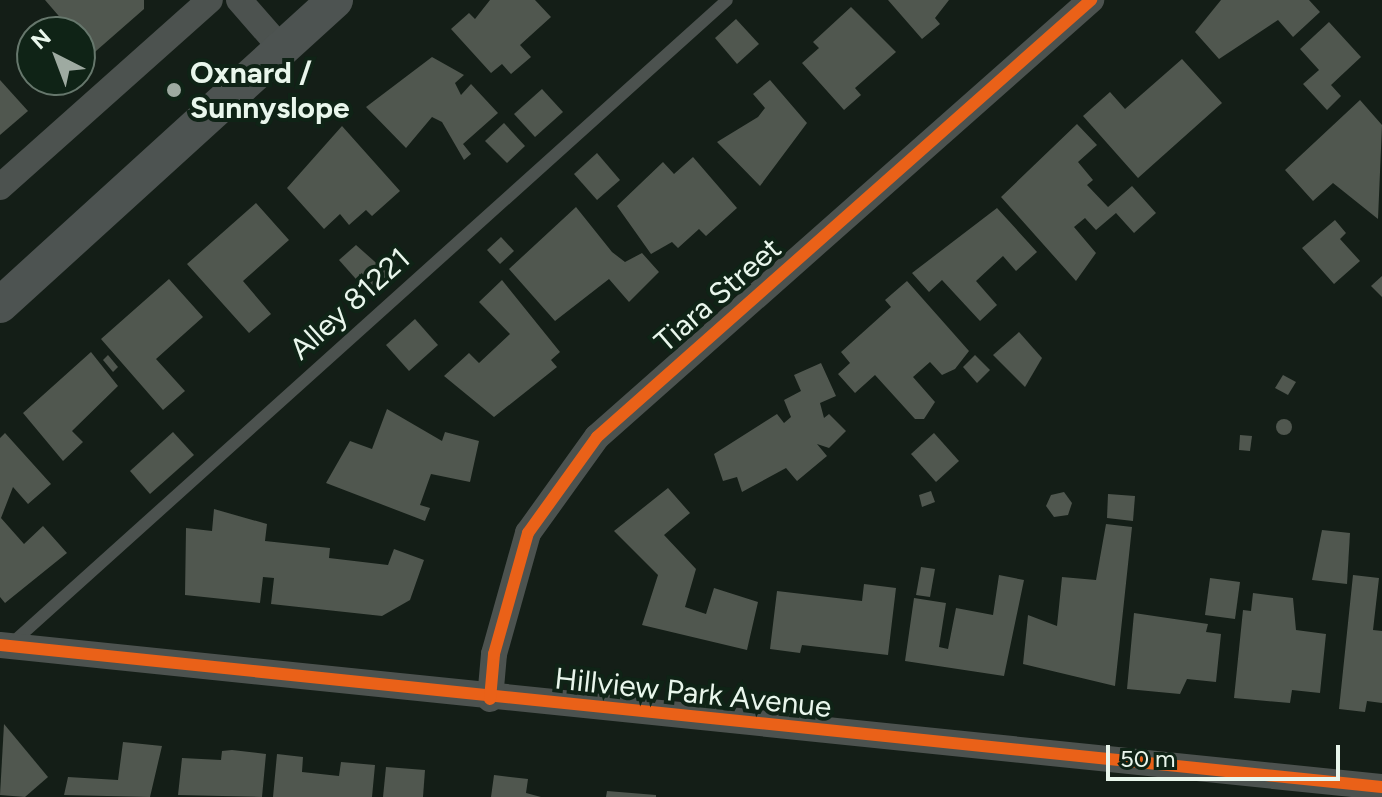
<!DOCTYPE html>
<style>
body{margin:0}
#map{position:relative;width:1382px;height:797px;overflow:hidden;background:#141e17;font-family:Figtree,sans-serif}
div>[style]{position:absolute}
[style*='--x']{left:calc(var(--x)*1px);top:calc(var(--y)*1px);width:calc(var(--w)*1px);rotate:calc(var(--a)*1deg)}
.building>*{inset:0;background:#50574f}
.round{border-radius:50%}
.service>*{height:12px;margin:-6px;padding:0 6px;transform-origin:6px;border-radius:6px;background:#4c524f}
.minor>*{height:26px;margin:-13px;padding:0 13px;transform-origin:13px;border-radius:13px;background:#4c524f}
.secondary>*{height:36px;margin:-18px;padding:0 18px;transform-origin:18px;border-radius:18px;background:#4d5351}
.cycleway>*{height:12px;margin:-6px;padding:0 6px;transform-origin:6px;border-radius:6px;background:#ea6118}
.dots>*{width:22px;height:22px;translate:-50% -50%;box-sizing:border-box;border:4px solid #0f2316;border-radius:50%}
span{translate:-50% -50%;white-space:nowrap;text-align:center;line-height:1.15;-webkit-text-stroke:8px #0f2316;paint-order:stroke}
.poi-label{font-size:30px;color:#e9f6ec;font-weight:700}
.left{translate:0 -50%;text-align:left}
.street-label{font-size:30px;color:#e9f6ec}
.north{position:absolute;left:16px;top:16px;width:80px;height:80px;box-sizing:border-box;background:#0f2316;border:2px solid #66776c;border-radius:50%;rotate:318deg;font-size:22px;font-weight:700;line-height:32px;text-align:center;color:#e9f6ec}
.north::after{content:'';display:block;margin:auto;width:28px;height:36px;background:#9eaaa1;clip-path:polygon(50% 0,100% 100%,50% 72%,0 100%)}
.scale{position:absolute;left:1106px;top:745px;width:234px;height:36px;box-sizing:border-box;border:4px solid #e9f6ec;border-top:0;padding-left:10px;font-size:24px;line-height:28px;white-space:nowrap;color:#e9f6ec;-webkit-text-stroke:6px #0f2316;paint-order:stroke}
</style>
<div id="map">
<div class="building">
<i style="clip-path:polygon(45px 0,144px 0,144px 9px,80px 65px,80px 32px,53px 32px,64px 22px)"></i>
<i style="clip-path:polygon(490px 0,535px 0,551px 17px,520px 45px,531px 57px,511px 74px,502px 64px,491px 73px,451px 29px,469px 13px,475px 19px)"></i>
<i style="clip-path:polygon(888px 0,949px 0,935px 18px,940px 24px,922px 39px)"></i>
<i style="clip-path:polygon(1221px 0,1309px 0,1320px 12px,1293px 37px,1278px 20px,1219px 59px,1195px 32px)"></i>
<i style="clip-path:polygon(851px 7px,896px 52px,855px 88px,861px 95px,844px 110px,802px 63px,819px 48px,813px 42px)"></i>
<i style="clip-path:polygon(736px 19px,759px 44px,737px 64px,715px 38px)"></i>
<i style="clip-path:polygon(1329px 22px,1361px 57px,1331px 85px,1341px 96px,1327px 110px,1303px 84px,1319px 70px,1300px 49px)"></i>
<i style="clip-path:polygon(432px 57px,464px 75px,455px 83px,461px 95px,471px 84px,498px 113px,463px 144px,471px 154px,464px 160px,442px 122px,432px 117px,406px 148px,366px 107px)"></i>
<i style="clip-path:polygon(1182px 59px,1222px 103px,1138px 178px,1083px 116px,1110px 92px,1125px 109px)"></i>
<i style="clip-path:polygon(0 80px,28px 111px,0 135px)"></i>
<i style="clip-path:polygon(770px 80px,807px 123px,760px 186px,717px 142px,758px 117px,765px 108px,753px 94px)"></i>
<i style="clip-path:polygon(542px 89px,563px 112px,535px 137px,514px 114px)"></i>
<i style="clip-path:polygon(1360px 100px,1382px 125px,1378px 219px,1333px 183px,1313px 201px,1285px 170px)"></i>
<i style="clip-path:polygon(504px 123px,525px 146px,507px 163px,485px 141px)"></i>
<i style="clip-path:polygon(1077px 124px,1097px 145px,1078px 162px,1093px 180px,1087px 185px,1108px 207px,1132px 186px,1156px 213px,1134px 233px,1116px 213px,1096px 230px,1085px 218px,1074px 227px,1096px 253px,1076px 281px,1001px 197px)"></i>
<i style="clip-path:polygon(342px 126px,400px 191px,372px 216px,366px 210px,349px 225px,340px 214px,324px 229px,287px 188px)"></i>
<i style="clip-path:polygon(597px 153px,620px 180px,597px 200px,574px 174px)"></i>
<i style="clip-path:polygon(693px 157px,737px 208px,706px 236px,699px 229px,678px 248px,672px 242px,651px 254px,617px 206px,663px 162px,674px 174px)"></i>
<i style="clip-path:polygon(256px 203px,289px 240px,243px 281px,271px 314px,249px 333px,187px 264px)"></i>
<i style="clip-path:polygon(576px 207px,612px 252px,625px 262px,642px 253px,659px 272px,629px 302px,609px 279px,555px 321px,509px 269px)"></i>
<i style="clip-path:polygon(997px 208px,1037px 252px,1016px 271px,1003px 256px,976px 281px,997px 305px,980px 321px,942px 280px,929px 292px,912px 273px)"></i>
<i style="clip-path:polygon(1335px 220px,1346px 233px,1340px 239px,1360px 261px,1334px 284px,1302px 248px)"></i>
<i style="clip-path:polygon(501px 237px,514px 251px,500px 264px,487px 250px)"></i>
<i style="clip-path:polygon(356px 245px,392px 277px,371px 296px,339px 260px)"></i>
<i style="clip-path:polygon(1382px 276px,1382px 297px,1371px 286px)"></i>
<i style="clip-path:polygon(169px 279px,203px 317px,156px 359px,185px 391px,163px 410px,101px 339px)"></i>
<i style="clip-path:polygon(502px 280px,560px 352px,551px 360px,557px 367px,494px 417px,444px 376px,469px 353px,479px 363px,510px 334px,479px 302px)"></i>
<i style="clip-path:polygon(907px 281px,969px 351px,955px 369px,942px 375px,930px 362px,913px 377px,935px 402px,924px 419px,915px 419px,875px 375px,855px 393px,838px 374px,850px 363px,841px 352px,891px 307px,885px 300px)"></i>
<i style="clip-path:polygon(415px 319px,438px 345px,409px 371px,386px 345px)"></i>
<i style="clip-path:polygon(1019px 332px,1042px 358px,1025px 387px,993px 355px)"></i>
<i style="clip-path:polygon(91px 352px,118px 386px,72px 431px,83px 442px,63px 461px,23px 413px)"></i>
<i style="clip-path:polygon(108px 355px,118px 367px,113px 372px,103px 360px)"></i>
<i style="clip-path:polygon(975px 355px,990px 370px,977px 383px,963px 367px)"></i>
<i style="clip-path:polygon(821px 363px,836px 396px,820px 403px,824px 418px,829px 414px,846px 431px,829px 448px,817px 444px,827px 456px,797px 481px,786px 468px,742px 492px,737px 477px,723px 481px,714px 454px,777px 414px,784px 423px,791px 417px,784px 400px,801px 391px,794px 375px)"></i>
<i style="clip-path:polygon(1283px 375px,1296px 382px,1288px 395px,1275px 388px)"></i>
<i style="clip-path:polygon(387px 409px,442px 441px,445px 432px,479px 441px,470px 482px,431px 474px,420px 505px,430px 508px,425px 521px,326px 483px,350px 441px,372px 449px)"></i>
<i class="round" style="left:1276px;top:419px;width:16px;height:16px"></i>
<i style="clip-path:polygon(173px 432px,194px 455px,150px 494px,130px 471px)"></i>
<i style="clip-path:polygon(5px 433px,51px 484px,28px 504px,13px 487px,1px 518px,24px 544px,43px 526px,67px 553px,5px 603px,0 597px,0 438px)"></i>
<i style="clip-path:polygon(934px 433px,959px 461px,936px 482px,911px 454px)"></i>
<i style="clip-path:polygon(1240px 435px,1252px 436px,1250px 451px,1239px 450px)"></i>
<i style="clip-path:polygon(668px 488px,690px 513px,664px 535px,696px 569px,685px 607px,706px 614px,714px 588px,758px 602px,747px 650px,642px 625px,658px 575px,614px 531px)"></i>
<i style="clip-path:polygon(931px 491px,935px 502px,922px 507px,919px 495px)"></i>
<i style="clip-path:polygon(1064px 492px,1072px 503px,1068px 515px,1054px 517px,1046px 506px,1051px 495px)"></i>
<i style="clip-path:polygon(1108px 494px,1135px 496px,1133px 521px,1107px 518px)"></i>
<i style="clip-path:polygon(214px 509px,267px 524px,265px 541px,330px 548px,329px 558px,388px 565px,394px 549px,424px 560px,410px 600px,382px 616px,271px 604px,274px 578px,263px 577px,260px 603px,185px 595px,186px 528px,212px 531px)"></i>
<i style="clip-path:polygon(1106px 524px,1132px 527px,1115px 686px,1023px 664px,1028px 615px,1057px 626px,1062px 577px,1096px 580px)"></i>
<i style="clip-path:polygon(1322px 530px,1350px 533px,1347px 584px,1312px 580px)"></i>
<i style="clip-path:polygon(921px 567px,935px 569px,930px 597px,916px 595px)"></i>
<i style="clip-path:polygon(999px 575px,1024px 580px,1004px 676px,905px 661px,914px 598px,946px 603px,939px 647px,948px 649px,956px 608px,993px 615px)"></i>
<i style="clip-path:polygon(1353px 575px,1379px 578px,1373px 630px,1382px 631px,1382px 703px,1367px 701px,1365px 712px,1339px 709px)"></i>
<i style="clip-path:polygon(1210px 578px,1240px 582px,1235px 619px,1205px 615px)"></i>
<i style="clip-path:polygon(864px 584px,896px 588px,888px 655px,802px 645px,800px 653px,770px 649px,777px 591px,862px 601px)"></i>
<i style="clip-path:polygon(1253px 593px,1293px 598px,1296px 630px,1326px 634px,1320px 693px,1292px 690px,1290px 703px,1234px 698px,1243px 610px,1251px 611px)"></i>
<i style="clip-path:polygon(1134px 613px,1208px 624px,1206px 632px,1221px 634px,1216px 682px,1187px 679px,1180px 694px,1127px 689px)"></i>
<i style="clip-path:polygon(4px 724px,48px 777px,25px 797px,0 795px)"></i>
<i style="clip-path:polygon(123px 742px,162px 746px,150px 797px,64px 795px,68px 777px,118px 780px)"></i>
<i style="clip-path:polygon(232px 750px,266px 754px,262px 797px,178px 795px,182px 758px,221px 760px,222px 751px)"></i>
<i style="clip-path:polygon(277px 754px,303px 757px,302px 772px,339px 776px,341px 762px,375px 765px,372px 797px,273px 797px)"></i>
<i style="clip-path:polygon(386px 767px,425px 770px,423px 797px,383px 797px)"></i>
<i style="clip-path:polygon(494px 775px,528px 779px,526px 793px,541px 797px,491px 797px)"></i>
<i style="clip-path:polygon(607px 791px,656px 795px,656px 797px,606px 797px)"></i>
</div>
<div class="service">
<i style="--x:10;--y:645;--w:964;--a:-41.97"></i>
</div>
<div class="minor">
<i style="--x:239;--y:0;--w:64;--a:48.8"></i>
<i style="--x:0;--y:187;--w:281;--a:-41.7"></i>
<i style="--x:0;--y:645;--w:1389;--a:5.87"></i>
<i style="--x:490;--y:699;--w:45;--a:-84.9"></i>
<i style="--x:494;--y:654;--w:126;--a:-74.3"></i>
<i style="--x:528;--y:533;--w:118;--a:-54.3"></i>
<i style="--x:597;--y:437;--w:660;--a:-41.5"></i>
</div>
<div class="secondary">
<i style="--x:0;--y:305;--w:453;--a:-42.3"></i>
</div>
<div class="cycleway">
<i style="--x:0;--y:645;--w:1389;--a:5.87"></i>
<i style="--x:490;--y:699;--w:45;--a:-84.9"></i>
<i style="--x:494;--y:654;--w:126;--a:-74.3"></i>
<i style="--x:528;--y:533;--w:118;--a:-54.3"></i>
<i style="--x:597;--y:437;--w:660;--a:-41.5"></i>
</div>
<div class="dots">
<i style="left:174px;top:90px;background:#9eaaa1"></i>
</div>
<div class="poi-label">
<span class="left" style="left:190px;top:90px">Oxnard /<br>Sunnyslope</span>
</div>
<div class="street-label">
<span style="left:718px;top:295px;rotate:-41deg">Tiara Street</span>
<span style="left:350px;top:304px;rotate:-42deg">Alley 81221</span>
<span style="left:693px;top:693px;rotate:6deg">Hillview Park Avenue</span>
</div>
<div class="north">N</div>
<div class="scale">50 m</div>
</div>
